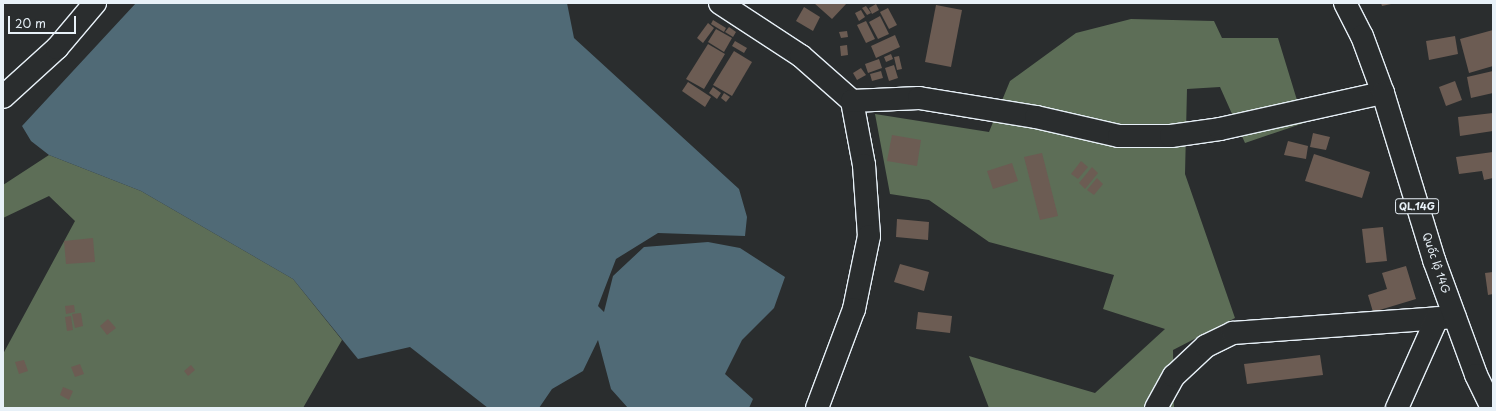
<!DOCTYPE html>
<meta charset="utf-8">
<style>
body{margin:0}
#map{position:relative;width:1496px;height:411px;overflow:hidden;background:#2a2d2e;font-family:"Playpen Sans",sans-serif}
div>[style]{position:absolute}
[style*='--x']{left:calc(var(--x)*1px);top:calc(var(--y)*1px);width:calc(var(--w)*1px);rotate:calc(var(--a)*1deg)}
.green>*{inset:0;background:#5d6e57}
.water>*{inset:0;background:#506a76}
.building>*{inset:0;background:#6c5c53}
.roads{filter:drop-shadow(1px 0 #e8f1f8) drop-shadow(-1px 0 #e8f1f8) drop-shadow(0 1px #e8f1f8) drop-shadow(0 -1px #e8f1f8)}
.minor>*{height:22px;margin:-11px;padding:0 11px;transform-origin:11px;border-radius:11px;background:#2a2d2e}
.major>*{height:22px;margin:-11px;padding:0 11px;transform-origin:11px;border-radius:11px;background:#2a2d2e}
span{translate:-50% -50%;white-space:nowrap;text-align:center;line-height:1.15;-webkit-text-stroke:3.5px #2a2d2e;paint-order:stroke}
.shield-label span{padding:1px 3px;background:#2a2d2e;border:1px solid;border-radius:3px;-webkit-text-stroke-width:0}
.shield-label{font-size:10px;color:#e8f1f8;font-weight:700}
.street-label{font-size:11px;color:#e8f1f8}
.frame{position:absolute;inset:0;border:4px solid #e8f1f8;pointer-events:none}
.scale{position:absolute;left:8px;top:16px;width:68px;height:18px;box-sizing:border-box;border:2px solid #e8f1f8;border-top:0;padding-left:5px;font-size:12px;line-height:14px;white-space:nowrap;color:#e8f1f8;-webkit-text-stroke:3px #2a2d2e;paint-order:stroke}
</style>
<div id="map">
<div class="green">
<i style="clip-path:polygon(1131px 19px,1214px 21px,1222px 38px,1278px 38px,1304px 123px,1245px 143px,1220px 87px,1187px 89px,1185px 174px,1235px 318px,1173px 350px,1174px 408px,989px 408px,969px 356px,1095px 393px,1165px 329px,1103px 309px,1114px 275px,989px 242px,929px 200px,890px 194px,875px 114px,989px 132px,1010px 81px,1076px 33px)"></i>
<i style="clip-path:polygon(49px 155px,141px 191px,293px 279px,342px 340px,303px 408px,3px 408px,3px 354px,75px 221px,49px 196px,3px 218px,3px 185px)"></i>
</div>
<div class="water">
<i style="clip-path:polygon(136px 3px,567px 3px,574px 38px,739px 189px,747px 217px,745px 236px,658px 233px,616px 259px,598px 306px,604px 312px,613px 276px,644px 247px,708px 242px,740px 248px,785px 277px,774px 308px,742px 340px,725px 374px,753px 399px,749px 408px,628px 408px,611px 389px,598px 340px,583px 371px,552px 389px,539px 408px,488px 408px,410px 347px,358px 359px,293px 279px,141px 191px,49px 155px,31px 141px,22px 126px)"></i>
</div>
<div class="building">
<i style="clip-path:polygon(814px 3px,847px 3px,832px 19px)"></i>
<i style="clip-path:polygon(1381px 3px,1391px 3px,1391px 4px,1382px 6px)"></i>
<i style="clip-path:polygon(876px 4px,879px 10px,872px 14px,869px 8px)"></i>
<i style="clip-path:polygon(936px 5px,962px 10px,951px 67px,925px 62px)"></i>
<i style="clip-path:polygon(866px 6px,871px 13px,867px 15px,862px 8px)"></i>
<i style="clip-path:polygon(804px 7px,820px 17px,813px 31px,796px 21px)"></i>
<i style="clip-path:polygon(888px 8px,897px 25px,889px 29px,880px 12px)"></i>
<i style="clip-path:polygon(861px 10px,865px 17px,859px 21px,855px 13px)"></i>
<i style="clip-path:polygon(880px 16px,889px 34px,878px 39px,869px 22px)"></i>
<i style="clip-path:polygon(713px 20px,726px 28px,724px 32px,711px 24px)"></i>
<i style="clip-path:polygon(866px 21px,875px 39px,866px 43px,857px 25px)"></i>
<i style="clip-path:polygon(708px 23px,714px 28px,703px 43px,697px 38px)"></i>
<i style="clip-path:polygon(729px 27px,736px 32px,733px 37px,725px 32px)"></i>
<i style="clip-path:polygon(716px 29px,732px 38px,724px 52px,708px 42px)"></i>
<i style="clip-path:polygon(1493px 30px,1493px 66px,1469px 73px,1460px 39px)"></i>
<i style="clip-path:polygon(847px 31px,848px 37px,841px 38px,839px 32px)"></i>
<i style="clip-path:polygon(895px 35px,900px 47px,876px 58px,871px 46px)"></i>
<i style="clip-path:polygon(1455px 36px,1458px 54px,1429px 60px,1426px 41px)"></i>
<i style="clip-path:polygon(735px 41px,747px 48px,744px 53px,732px 46px)"></i>
<i style="clip-path:polygon(708px 44px,725px 54px,704px 89px,686px 79px)"></i>
<i style="clip-path:polygon(847px 45px,848px 55px,841px 56px,840px 46px)"></i>
<i style="clip-path:polygon(734px 51px,752px 62px,732px 96px,713px 85px)"></i>
<i style="clip-path:polygon(891px 54px,893px 59px,886px 62px,884px 57px)"></i>
<i style="clip-path:polygon(899px 56px,902px 69px,897px 70px,894px 57px)"></i>
<i style="clip-path:polygon(879px 59px,882px 68px,868px 73px,865px 64px)"></i>
<i style="clip-path:polygon(894px 65px,898px 78px,889px 81px,885px 68px)"></i>
<i style="clip-path:polygon(861px 68px,866px 75px,857px 80px,853px 73px)"></i>
<i style="clip-path:polygon(881px 71px,883px 78px,872px 81px,870px 74px)"></i>
<i style="clip-path:polygon(1493px 71px,1493px 93px,1471px 98px,1467px 77px)"></i>
<i style="clip-path:polygon(1455px 81px,1462px 100px,1446px 106px,1439px 87px)"></i>
<i style="clip-path:polygon(688px 82px,711px 97px,705px 107px,682px 91px)"></i>
<i style="clip-path:polygon(713px 87px,721px 93px,717px 99px,709px 93px)"></i>
<i style="clip-path:polygon(724px 93px,730px 97px,726px 102px,721px 98px)"></i>
<i style="clip-path:polygon(1493px 113px,1493px 131px,1460px 136px,1458px 117px)"></i>
<i style="clip-path:polygon(1313px 133px,1330px 137px,1326px 150px,1310px 147px)"></i>
<i style="clip-path:polygon(892px 135px,921px 140px,917px 166px,887px 161px)"></i>
<i style="clip-path:polygon(1288px 141px,1308px 146px,1306px 159px,1284px 155px)"></i>
<i style="clip-path:polygon(1493px 152px,1493px 178px,1484px 180px,1482px 171px,1459px 174px,1456px 157px)"></i>
<i style="clip-path:polygon(1042px 153px,1058px 216px,1040px 220px,1024px 157px)"></i>
<i style="clip-path:polygon(1314px 154px,1370px 172px,1362px 198px,1305px 181px)"></i>
<i style="clip-path:polygon(1081px 161px,1088px 167px,1078px 179px,1071px 174px)"></i>
<i style="clip-path:polygon(1012px 163px,1018px 181px,993px 189px,987px 171px)"></i>
<i style="clip-path:polygon(1092px 167px,1098px 173px,1085px 189px,1079px 183px)"></i>
<i style="clip-path:polygon(1097px 178px,1103px 184px,1094px 195px,1087px 190px)"></i>
<i style="clip-path:polygon(897px 219px,929px 222px,928px 240px,896px 237px)"></i>
<i style="clip-path:polygon(1383px 227px,1387px 261px,1366px 263px,1362px 229px)"></i>
<i style="clip-path:polygon(93px 238px,95px 262px,66px 264px,64px 241px)"></i>
<i style="clip-path:polygon(900px 264px,929px 272px,924px 291px,894px 282px)"></i>
<i style="clip-path:polygon(1406px 266px,1416px 299px,1373px 312px,1368px 295px,1387px 289px,1382px 273px)"></i>
<i style="clip-path:polygon(1493px 272px,1493px 294px,1488px 295px,1485px 273px)"></i>
<i style="clip-path:polygon(74px 305px,75px 312px,66px 314px,65px 306px)"></i>
<i style="clip-path:polygon(918px 312px,952px 316px,950px 333px,916px 329px)"></i>
<i style="clip-path:polygon(81px 313px,83px 326px,75px 328px,72px 314px)"></i>
<i style="clip-path:polygon(71px 316px,73px 330px,67px 331px,65px 317px)"></i>
<i style="clip-path:polygon(108px 319px,116px 328px,107px 335px,100px 326px)"></i>
<i style="clip-path:polygon(1320px 355px,1323px 375px,1247px 384px,1244px 364px)"></i>
<i style="clip-path:polygon(24px 360px,28px 371px,19px 374px,15px 362px)"></i>
<i style="clip-path:polygon(80px 364px,84px 374px,75px 377px,71px 367px)"></i>
<i style="clip-path:polygon(191px 365px,195px 370px,188px 376px,184px 371px)"></i>
<i style="clip-path:polygon(63px 387px,73px 391px,69px 400px,60px 395px)"></i>
</div>
<div class="roads">
<div class="minor">
<i style="--x:720;--y:3;--w:97;--a:33.2"></i>
<i style="--x:801;--y:56;--w:68;--a:41.4"></i>
<i style="--x:852;--y:101;--w:65;--a:79.4"></i>
<i style="--x:864;--y:165;--w:71;--a:86"></i>
<i style="--x:869;--y:236;--w:75;--a:101.6"></i>
<i style="--x:854;--y:309;--w:106;--a:110.5"></i>
<i style="--x:3;--y:97;--w:73;--a:-42.2"></i>
<i style="--x:57;--y:48;--w:59;--a:-49.8"></i>
<i style="--x:852;--y:101;--w:67;--a:-2.6"></i>
<i style="--x:919;--y:98;--w:119;--a:9.2"></i>
<i style="--x:1036;--y:117;--w:85;--a:12.9"></i>
<i style="--x:1119;--y:136;--w:52;--a:0"></i>
<i style="--x:1171;--y:136;--w:49;--a:-8.1"></i>
<i style="--x:1220;--y:129;--w:167;--a:-12.5"></i>
<i style="--x:1156;--y:408;--w:37;--a:-61"></i>
<i style="--x:1174;--y:376;--w:44;--a:-43.2"></i>
<i style="--x:1206;--y:346;--w:30;--a:-26"></i>
<i style="--x:1233;--y:333;--w:222;--a:-4.1"></i>
<i style="--x:1397;--y:408;--w:98;--a:-66"></i>
</div>
<div class="major">
<i style="--x:1345;--y:3;--w:37;--a:63"></i>
<i style="--x:1362;--y:36;--w:61;--a:69.8"></i>
<i style="--x:1383;--y:93;--w:175;--a:73"></i>
<i style="--x:1434;--y:260;--w:122;--a:69.9"></i>
<i style="--x:1476;--y:375;--w:37;--a:64"></i>
</div>
</div>
<div class="shield-label">
<span style="left:1417px;top:206px">QL.14G</span>
</div>
<div class="street-label">
<span style="left:1436px;top:263px;rotate:71deg">Quốc lộ 14G</span>
</div>
<div class="frame"></div>
<div class="scale">20 m</div>
</div>
